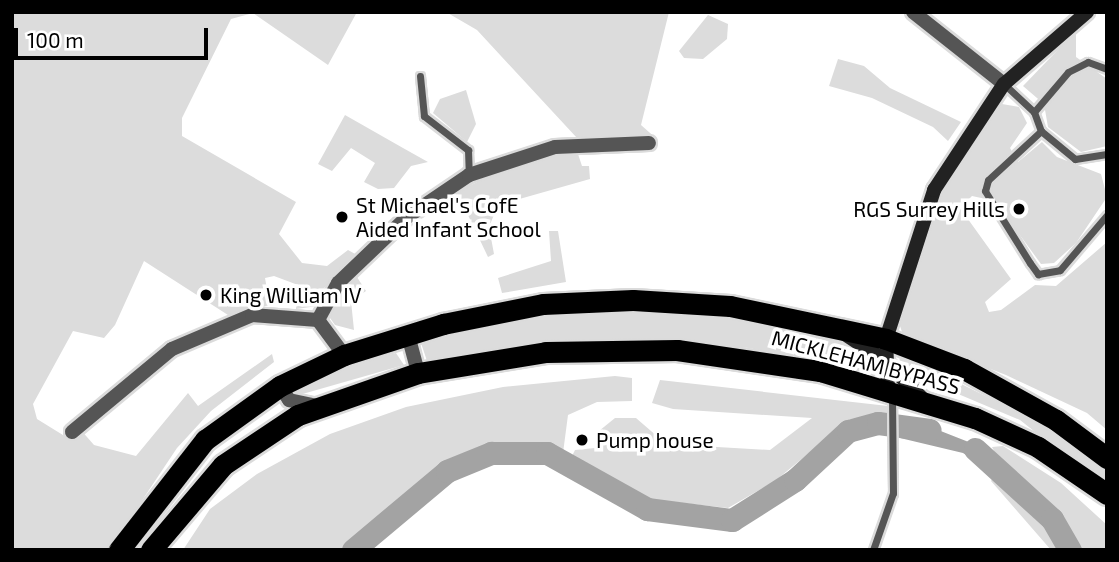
<!DOCTYPE html>
<style>
body{margin:0}
#map{position:relative;width:1119px;height:562px;overflow:hidden;background:#fff;font-family:"Exo 2",sans-serif}
div>[style]{position:absolute}
[style*='--x']{left:calc(var(--x)*1px);top:calc(var(--y)*1px);width:calc(var(--w)*1px);rotate:calc(var(--a)*1deg)}
.green>*{inset:0;background:#dcdcdc}
.water>*{inset:0;background:#a3a3a3}
.river>*{height:23px;margin:-11.5px;padding:0 11.5px;transform-origin:11.5px;border-radius:11.5px;background:#a3a3a3}
.roads{filter:drop-shadow(2px 0 #dbdbdb) drop-shadow(-2px 0 #dbdbdb) drop-shadow(0 2px #dbdbdb) drop-shadow(0 -2px #dbdbdb)}
.lane>*{height:7px;margin:-3.5px;padding:0 3.5px;transform-origin:3.5px;border-radius:3.5px;background:#555}
.street>*{height:14px;margin:-7px;padding:0 7px;transform-origin:7px;border-radius:7px;background:#555}
.secondary>*{height:14px;margin:-7px;padding:0 7px;transform-origin:7px;border-radius:7px;background:#222}
.highway>*{height:21px;margin:-10.5px;padding:0 10.5px;transform-origin:10.5px;border-radius:10.5px;background:#000}
.dots>*{width:19px;height:19px;translate:-50% -50%;box-sizing:border-box;border:4px solid #fff;border-radius:50%}
span{translate:-50% -50%;white-space:nowrap;text-align:center;line-height:1.15;-webkit-text-stroke:7px #fff;paint-order:stroke}
.poi-label{font-size:21px;color:#000}
.left{translate:0 -50%;text-align:left}
.right{translate:-100% -50%;text-align:right}
.street-label{font-size:21px;color:#000}
.frame{position:absolute;inset:0;border:14px solid #000;pointer-events:none}
.scale{position:absolute;left:14px;top:28px;width:194px;height:32px;box-sizing:border-box;border:4px solid #000;border-top:0;padding-left:9px;font-size:21px;line-height:24px;white-space:nowrap;color:#000;-webkit-text-stroke:5px #fff;paint-order:stroke}
</style>
<div id="map">
<div class="green">
<i style="clip-path:polygon(12px 12px,357px 12px,328px 65px,253px 13px,231px 19px,182px 118px,182px 136px,296px 202px,279px 234px,302px 263px,327px 266px,348px 250px,357px 255px,324px 288px,318px 306px,296px 309px,298px 285px,274px 276px,265px 278px,270px 305px,228px 315px,144px 261px,115px 325px,104px 338px,73px 331px,33px 404px,37px 419px,71px 440px,80px 429px,94px 445px,136px 456px,188px 393px,198px 406px,272px 354px,274px 362px,211px 411px,177px 448px,109px 550px,12px 550px)"></i>
<i style="clip-path:polygon(446px 12px,669px 12px,641px 125px,658px 140px,577px 138px,477px 30px)"></i>
<i style="clip-path:polygon(708px 15px,728px 24px,727px 39px,703px 59px,684px 58px,679px 51px)"></i>
<i style="clip-path:polygon(1076px 31px,1076px 57px,1107px 79px,1107px 146px,1081px 152px,1048px 127px,1044px 104px,1023px 86px)"></i>
<i style="clip-path:polygon(838px 59px,864px 66px,890px 88px,961px 122px,948px 141px,933px 127px,872px 98px,829px 86px)"></i>
<i style="clip-path:polygon(466px 90px,476px 124px,467px 142px,433px 113px,440px 99px)"></i>
<i style="clip-path:polygon(1002px 104px,1019px 107px,1027px 123px,1010px 148px,1018px 162px,1042px 142px,1057px 157px,1101px 174px,1107px 197px,1076px 243px,1054px 263px,1041px 264px,995px 201px,972px 196px,960px 208px,1011px 279px,985px 302px,989px 312px,1001px 310px,1035px 285px,1056px 286px,1107px 242px,1107px 430px,1087px 413px,1006px 375px,903px 335px,899px 323px,938px 196px)"></i>
<i style="clip-path:polygon(345px 115px,403px 148px,428px 162px,411px 166px,394px 188px,378px 189px,364px 182px,375px 163px,351px 148px,332px 171px,318px 164px)"></i>
<i style="clip-path:polygon(577px 151px,582px 166px,589px 166px,590px 179px,498px 205px,489px 227px,494px 254px,488px 257px,457px 192px,511px 165px)"></i>
<i style="clip-path:polygon(549px 231px,558px 231px,566px 282px,502px 293px,498px 278px,551px 261px)"></i>
<i style="clip-path:polygon(355px 274px,366px 291px,351px 301px,354px 330px,335px 325px,325px 311px)"></i>
<i style="clip-path:polygon(676px 306px,770px 320px,861px 349px,873px 367px,859px 372px,749px 348px,636px 339px,571px 342px,428px 364px,421px 343px,426px 335px,556px 310px)"></i>
<i style="clip-path:polygon(396px 353px,404px 365px,299px 395px,292px 390px,320px 372px)"></i>
<i style="clip-path:polygon(900px 353px,1055px 431px,1107px 467px,1107px 489px,1020px 420px,899px 369px)"></i>
<i style="clip-path:polygon(615px 376px,632px 378px,632px 401px,597px 402px,568px 415px,563px 453px,518px 442px,444px 463px,342px 550px,183px 550px,210px 509px,257px 474px,330px 434px,406px 407px,503px 387px)"></i>
<i style="clip-path:polygon(660px 380px,888px 406px,891px 417px,850px 419px,775px 481px,728px 508px,646px 499px,571px 458px,575px 450px,595px 448px,599px 431px,615px 418px,636px 418px,666px 444px,770px 450px,812px 418px,673px 409px,652px 403px)"></i>
<i style="clip-path:polygon(1003px 446px,1061px 483px,1107px 525px,1107px 550px,1051px 550px,991px 481px,1000px 463px,992px 447px)"></i>
</div>
<div class="water">
<i style="clip-path:polygon(900px 415px,994px 452px,1001px 463px,995px 474px,963px 453px,900px 438px)"></i>
</div>
<div class="river">
<i style="--x:975;--y:449;--w:104;--a:42.3"></i>
<i style="--x:1052;--y:519;--w:36;--a:60"></i>
<i style="--x:353;--y:550;--w:123;--a:-40"></i>
<i style="--x:447;--y:471;--w:48;--a:-22.2"></i>
<i style="--x:491;--y:453;--w:56;--a:0"></i>
<i style="--x:547;--y:453;--w:115;--a:29.2"></i>
<i style="--x:647;--y:509;--w:86;--a:7.4"></i>
<i style="--x:732;--y:520;--w:75;--a:-32.4"></i>
<i style="--x:795;--y:480;--w:72;--a:-42.8"></i>
<i style="--x:848;--y:431;--w:31;--a:-15"></i>
<i style="--x:878;--y:423;--w:52;--a:7.7"></i>
</div>
<div class="roads">
<div class="lane">
<i style="--x:420;--y:76;--w:40;--a:84.3"></i>
<i style="--x:424;--y:116;--w:56;--a:37.7"></i>
<i style="--x:468;--y:150;--w:25;--a:88"></i>
<i style="--x:1004;--y:84;--w:41;--a:43"></i>
<i style="--x:1034;--y:112;--w:52;--a:-49.6"></i>
<i style="--x:1068;--y:72;--w:22;--a:-27"></i>
<i style="--x:1088;--y:62;--w:20;--a:20"></i>
<i style="--x:1034;--y:112;--w:20;--a:70"></i>
<i style="--x:1041;--y:131;--w:72;--a:137.2"></i>
<i style="--x:988;--y:180;--w:11;--a:105"></i>
<i style="--x:985;--y:191;--w:85;--a:58"></i>
<i style="--x:1030;--y:263;--w:14;--a:54"></i>
<i style="--x:1038;--y:274;--w:22;--a:-10"></i>
<i style="--x:1060;--y:270;--w:72;--a:-49.5"></i>
<i style="--x:1041;--y:131;--w:44;--a:39.5"></i>
<i style="--x:1075;--y:159;--w:32;--a:-9"></i>
<i style="--x:873;--y:550;--w:60;--a:-70.7"></i>
<i style="--x:893;--y:493;--w:96;--a:-90.6"></i>
</div>
<div class="street">
<i style="--x:913;--y:12;--w:116;--a:38.4"></i>
<i style="--x:318;--y:320;--w:42;--a:-61.6"></i>
<i style="--x:338;--y:283;--w:95;--a:-43.7"></i>
<i style="--x:407;--y:217;--w:75;--a:-34.1"></i>
<i style="--x:469;--y:175;--w:90;--a:-18"></i>
<i style="--x:555;--y:147;--w:94;--a:-2.4"></i>
<i style="--x:408;--y:335;--w:39;--a:75"></i>
<i style="--x:280;--y:386;--w:17;--a:57"></i>
<i style="--x:289;--y:400;--w:29;--a:12"></i>
<i style="--x:72;--y:432;--w:130;--a:-39.7"></i>
<i style="--x:172;--y:349;--w:87;--a:-23"></i>
<i style="--x:252;--y:315;--w:66;--a:4.3"></i>
<i style="--x:318;--y:320;--w:44;--a:53.4"></i>
</div>
<div class="secondary">
<i style="--x:846;--y:335;--w:45;--a:33.3"></i>
<i style="--x:884;--y:360;--w:57;--a:45"></i>
<i style="--x:888;--y:390;--w:51;--a:-92.2"></i>
<i style="--x:886;--y:339;--w:157;--a:-72.1"></i>
<i style="--x:934;--y:190;--w:127;--a:-56.6"></i>
<i style="--x:1004;--y:84;--w:110;--a:-40.9"></i>
</div>
<div class="highway">
<i style="--x:119;--y:550;--w:140;--a:-52"></i>
<i style="--x:205;--y:440;--w:92;--a:-35.8"></i>
<i style="--x:280;--y:386;--w:71;--a:-25.8"></i>
<i style="--x:344;--y:355;--w:104;--a:-17.4"></i>
<i style="--x:443;--y:324;--w:102;--a:-11.3"></i>
<i style="--x:543;--y:304;--w:90;--a:-2.5"></i>
<i style="--x:633;--y:300;--w:97;--a:3.5"></i>
<i style="--x:730;--y:306;--w:159;--a:11.9"></i>
<i style="--x:886;--y:339;--w:84;--a:21"></i>
<i style="--x:964;--y:369;--w:105;--a:29"></i>
<i style="--x:1056;--y:420;--w:64;--a:36.7"></i>
<i style="--x:151;--y:550;--w:111;--a:-49.7"></i>
<i style="--x:223;--y:465;--w:90;--a:-33.7"></i>
<i style="--x:298;--y:415;--w:127;--a:-19.3"></i>
<i style="--x:418;--y:373;--w:130;--a:-9.3"></i>
<i style="--x:546;--y:352;--w:131;--a:-0.9"></i>
<i style="--x:677;--y:350;--w:145;--a:8.4"></i>
<i style="--x:820;--y:371;--w:162;--a:16.9"></i>
<i style="--x:975;--y:418;--w:69;--a:24.7"></i>
<i style="--x:1038;--y:447;--w:83;--a:34.3"></i>
</div>
</div>
<div class="dots">
<i style="left:1019px;top:209px;background:#000"></i>
<i style="left:342px;top:217px;background:#000"></i>
<i style="left:206px;top:295px;background:#000"></i>
<i style="left:582px;top:440px;background:#000"></i>
</div>
<div class="poi-label">
<span class="left" style="left:356px;top:217px">St Michael's CofE<br>Aided Infant School</span>
<span class="right" style="left:1005px;top:209px">RGS Surrey Hills</span>
<span class="left" style="left:220px;top:295px">King William IV</span>
<span class="left" style="left:596px;top:440px">Pump house</span>
</div>
<div class="street-label">
<span style="left:866px;top:362px;rotate:15deg">MICKLEHAM BYPASS</span>
</div>
<div class="frame"></div>
<div class="scale">100 m</div>
</div>
